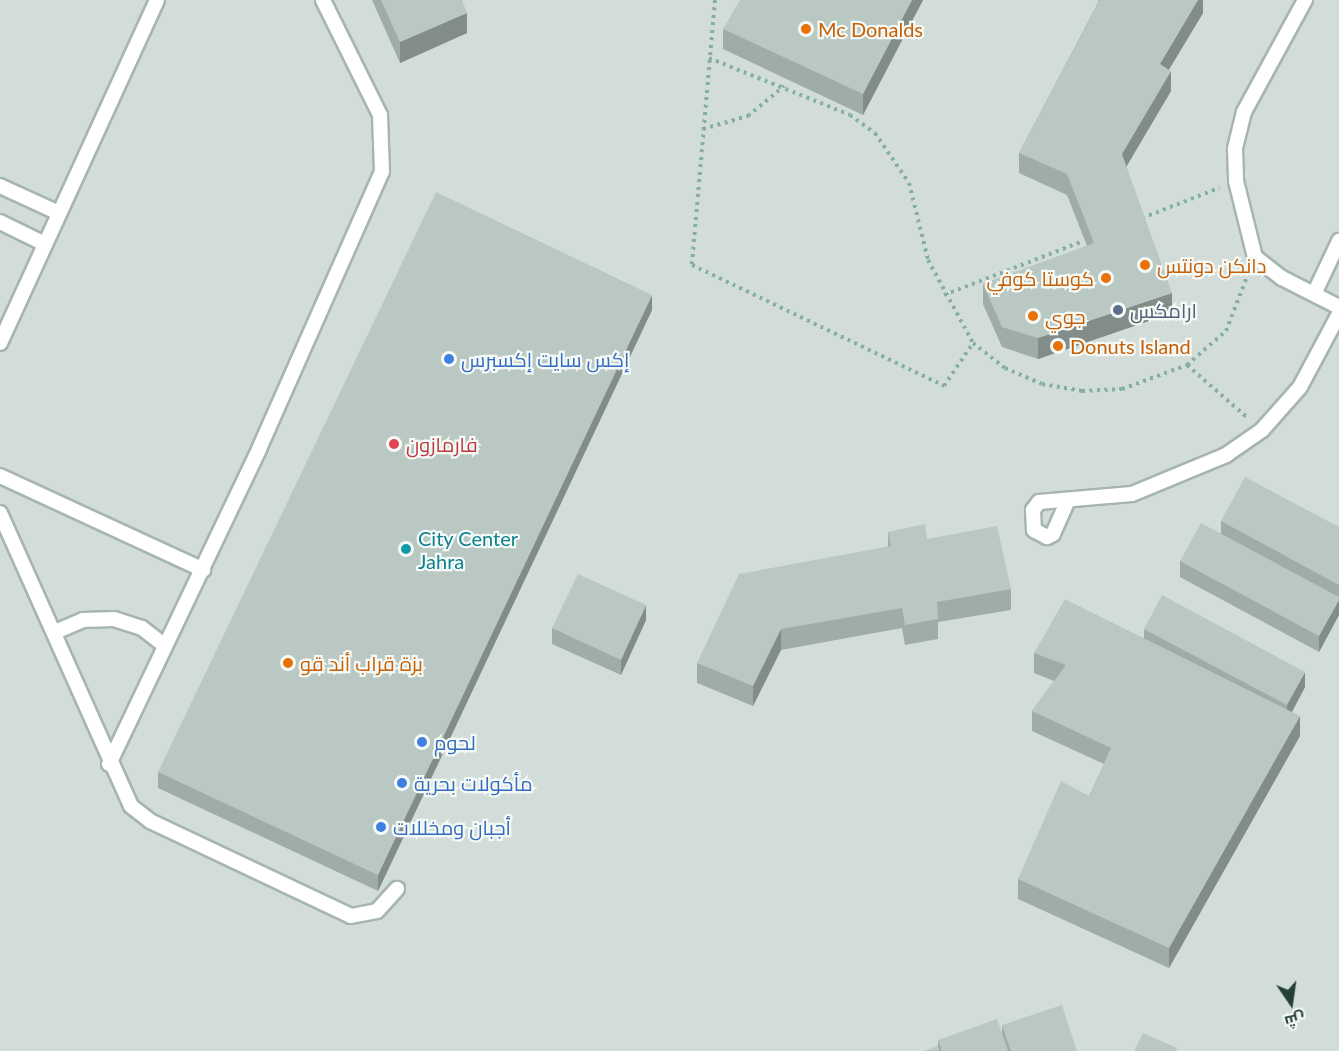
<!DOCTYPE html>
<meta charset="utf-8">
<style>
body{margin:0}
#map{position:relative;width:1339px;height:1051px;overflow:hidden;background:#e4edea;font-family:Lato,Cairo,sans-serif}
div>[style]{position:absolute}
[style*='--x']{left:calc(var(--x)*1px);top:calc(var(--y)*1px);width:calc(var(--w)*1px);rotate:calc(var(--a)*1deg)}
.built>*{inset:0;background:#d2ddd9}
.path>*{height:4px;margin-top:-2px;transform-origin:0;background:repeating-linear-gradient(90deg,#86afa4 0 3px,transparent 0 7.5px)}
.roads{filter:drop-shadow(2px 0 #a7b5b1) drop-shadow(-2px 0 #a7b5b1) drop-shadow(0 2px #a7b5b1) drop-shadow(0 -2px #a7b5b1)}
.lane>*{height:14px;margin:-7px;padding:0 7px;transform-origin:7px;border-radius:7px;background:#fff}
.wall>*{inset:0;background:#a0aca8}
.shaded-wall>*{inset:0;background:#828c88}
.building>*{inset:0;background:#bac8c3}
.dots>*{width:16px;height:16px;translate:-50% -50%;box-sizing:border-box;border:3px solid #f5faf7;border-radius:50%}
span{translate:-50% -50%;white-space:nowrap;text-align:center;line-height:1.15;-webkit-text-stroke:4.5px #f5faf7;paint-order:stroke}
.food-label{font-size:20px;color:#c56008}
.left{translate:0 -50%;text-align:left}
.right{translate:-100% -50%;text-align:right}
.service-label{font-size:20px;color:#4e5e75}
.shop-label{font-size:20px;color:#366cbe}
.health-label{font-size:20px;color:#be3a42}
.culture-label{font-size:20px;color:#0d838f}
.north{position:absolute;left:1261px;top:973px;width:60px;height:60px;-webkit-text-stroke:4px #f5faf7;paint-order:stroke;rotate:167deg;font-size:16px;font-weight:700;line-height:24px;text-align:center;color:#243e38}
.north::after{content:'';display:block;margin:auto;width:21px;height:27px;background:#243e38;clip-path:polygon(50% 0,100% 100%,50% 72%,0 100%)}
</style>
<div id="map">
<div class="built">
<i style="clip-path:polygon(0 0,1339px 0,1339px 1051px,0 1051px)"></i>
</div>
<div class="path">
<i style="--x:715;--y:0;--w:266;--a:95"></i>
<i style="--x:692;--y:265;--w:280;--a:25.6"></i>
<i style="--x:944;--y:386;--w:52;--a:-56"></i>
<i style="--x:709;--y:58;--w:152;--a:22"></i>
<i style="--x:850;--y:115;--w:31;--a:36"></i>
<i style="--x:875;--y:133;--w:60;--a:55.8"></i>
<i style="--x:909;--y:183;--w:79;--a:76.1"></i>
<i style="--x:928;--y:260;--w:94;--a:61.5"></i>
<i style="--x:973;--y:343;--w:41;--a:38"></i>
<i style="--x:1005;--y:368;--w:40;--a:23.4"></i>
<i style="--x:1042;--y:384;--w:41;--a:9.9"></i>
<i style="--x:1082;--y:391;--w:40;--a:-2.9"></i>
<i style="--x:1122;--y:389;--w:69;--a:-20.3"></i>
<i style="--x:1187;--y:365;--w:52;--a:-41.1"></i>
<i style="--x:1226;--y:331;--w:61;--a:-68.9"></i>
<i style="--x:703;--y:129;--w:47;--a:-16.1"></i>
<i style="--x:748;--y:116;--w:47;--a:-39.8"></i>
<i style="--x:1142;--y:218;--w:83;--a:-21.3"></i>
<i style="--x:944;--y:295;--w:149;--a:-21.2"></i>
<i style="--x:1187;--y:365;--w:81;--a:41"></i>
</div>
<div class="roads">
<div class="lane">
<i style="--x:1305;--y:0;--w:128;--a:118.6"></i>
<i style="--x:1244;--y:112;--w:38;--a:104"></i>
<i style="--x:1235;--y:149;--w:32;--a:88"></i>
<i style="--x:1236;--y:181;--w:78;--a:76"></i>
<i style="--x:1255;--y:257;--w:34;--a:38"></i>
<i style="--x:1282;--y:278;--w:64;--a:27"></i>
<i style="--x:0;--y:186;--w:65;--a:24.6"></i>
<i style="--x:0;--y:222;--w:50;--a:26.1"></i>
<i style="--x:1314;--y:294;--w:59;--a:-64.7"></i>
<i style="--x:0;--y:343;--w:377;--a:-65.4"></i>
<i style="--x:0;--y:476;--w:224;--a:24.8"></i>
<i style="--x:1068;--y:500;--w:37;--a:114"></i>
<i style="--x:1053;--y:534;--w:7;--a:153"></i>
<i style="--x:1047;--y:537;--w:15;--a:-152"></i>
<i style="--x:1034;--y:530;--w:20;--a:-93"></i>
<i style="--x:1033;--y:510;--w:10;--a:-53"></i>
<i style="--x:1039;--y:502;--w:93;--a:-4.9"></i>
<i style="--x:1132;--y:494;--w:102;--a:-22.5"></i>
<i style="--x:1226;--y:455;--w:44;--a:-34.8"></i>
<i style="--x:1262;--y:430;--w:57;--a:-48.5"></i>
<i style="--x:1300;--y:387;--w:83;--a:-61.9"></i>
<i style="--x:0;--y:513;--w:321;--a:65.9"></i>
<i style="--x:131;--y:806;--w:24;--a:38"></i>
<i style="--x:150;--y:821;--w:222;--a:25.3"></i>
<i style="--x:351;--y:916;--w:26;--a:-11"></i>
<i style="--x:377;--y:911;--w:30;--a:-48"></i>
<i style="--x:55;--y:632;--w:30;--a:-23"></i>
<i style="--x:83;--y:620;--w:31;--a:-2"></i>
<i style="--x:114;--y:619;--w:29;--a:18"></i>
<i style="--x:142;--y:628;--w:29;--a:38"></i>
<i style="--x:109;--y:764;--w:349;--a:-64.5"></i>
<i style="--x:259;--y:449;--w:303;--a:-66.1"></i>
<i style="--x:382;--y:172;--w:57;--a:-92"></i>
<i style="--x:380;--y:115;--w:128;--a:-116.4"></i>
</div>
</div>
<div class="wall">
<i style="clip-path:polygon(372px 0,462px 0,467px 33px,400px 63px)"></i>
<i style="clip-path:polygon(923px 0,863px 115px,723px 49px,723px 29px)"></i>
<i style="clip-path:polygon(1097px 0,1203px 0,1203px 13px,1169px 70px,1171px 91px,1126px 167px,1172px 313px,1038px 359px,1002px 347px,983px 304px,983px 284px,1087px 246px,1067px 195px,1019px 173px,1019px 153px,1099px 1px)"></i>
<i style="clip-path:polygon(652px 310px,378px 891px,158px 788px,158px 772px)"></i>
<i style="clip-path:polygon(1221px 521px,1339px 527px,1339px 615px,1319px 652px,1180px 577px,1180px 561px,1221px 533px)"></i>
<i style="clip-path:polygon(888px 532px,927px 539px,1011px 589px,1011px 610px,938px 622px,938px 639px,905px 645px,902px 628px,781px 650px,753px 706px,697px 683px,697px 663px,888px 546px)"></i>
<i style="clip-path:polygon(646px 620px,621px 675px,552px 644px,552px 628px)"></i>
<i style="clip-path:polygon(1144px 629px,1305px 687px,1292px 712px,1300px 736px,1169px 968px,1018px 899px,1018px 879px,1089px 796px,1104px 764px,1032px 731px,1032px 711px,1054px 681px,1034px 673px,1034px 653px,1144px 638px)"></i>
<i style="clip-path:polygon(1002px 1025px,1077px 1051px,924px 1051px,938px 1048px,938px 1040px,1002px 1034px)"></i>
</div>
<div class="shaded-wall">
<i style="clip-path:polygon(912px 0,923px 0,863px 115px,863px 94px)"></i>
<i style="clip-path:polygon(1198px 0,1203px 0,1203px 13px,1160px 84px,1160px 64px)"></i>
<i style="clip-path:polygon(467px 13px,467px 33px,400px 63px,400px 42px)"></i>
<i style="clip-path:polygon(1171px 71px,1171px 91px,1122px 174px,1122px 154px)"></i>
<i style="clip-path:polygon(1172px 293px,1172px 313px,1038px 359px,1038px 338px)"></i>
<i style="clip-path:polygon(652px 295px,652px 310px,378px 891px,378px 875px)"></i>
<i style="clip-path:polygon(1339px 600px,1339px 615px,1319px 652px,1319px 636px)"></i>
<i style="clip-path:polygon(646px 605px,646px 620px,621px 675px,621px 660px)"></i>
<i style="clip-path:polygon(781px 629px,781px 650px,753px 706px,753px 686px)"></i>
<i style="clip-path:polygon(1305px 672px,1305px 687px,1287px 721px,1287px 705px)"></i>
<i style="clip-path:polygon(1300px 716px,1300px 736px,1169px 968px,1169px 948px)"></i>
</div>
<div class="building">
<i style="clip-path:polygon(381px 0,462px 0,467px 13px,400px 42px)"></i>
<i style="clip-path:polygon(740px 0,912px 0,863px 94px,723px 29px)"></i>
<i style="clip-path:polygon(1100px 0,1198px 0,1160px 64px,1171px 71px,1122px 154px,1172px 293px,1038px 338px,1002px 327px,983px 284px,1094px 243px,1067px 174px,1019px 153px)"></i>
<i style="clip-path:polygon(436px 192px,652px 295px,378px 875px,158px 772px)"></i>
<i style="clip-path:polygon(1245px 477px,1339px 527px,1339px 585px,1221px 521px)"></i>
<i style="clip-path:polygon(1201px 523px,1339px 597px,1339px 600px,1319px 636px,1180px 561px)"></i>
<i style="clip-path:polygon(925px 524px,927px 539px,997px 526px,1011px 589px,937px 602px,938px 619px,905px 625px,902px 608px,781px 629px,753px 686px,697px 663px,739px 574px,891px 546px,888px 532px)"></i>
<i style="clip-path:polygon(578px 574px,646px 605px,621px 660px,552px 628px)"></i>
<i style="clip-path:polygon(1162px 595px,1305px 672px,1287px 705px,1144px 629px)"></i>
<i style="clip-path:polygon(1065px 599px,1300px 716px,1169px 948px,1018px 879px,1061px 781px,1089px 796px,1111px 748px,1032px 711px,1066px 665px,1034px 653px)"></i>
<i style="clip-path:polygon(1062px 1005px,1077px 1051px,1011px 1051px,1002px 1025px)"></i>
<i style="clip-path:polygon(997px 1019px,1008px 1051px,942px 1051px,938px 1040px)"></i>
<i style="clip-path:polygon(1143px 1033px,1177px 1048px,1176px 1051px,1134px 1051px)"></i>
<i style="clip-path:polygon(938px 1046px,939px 1051px,924px 1051px)"></i>
</div>
<div class="dots">
<i style="left:806px;top:29px;background:#e8710a"></i>
<i style="left:1145px;top:265px;background:#e8710a"></i>
<i style="left:1106px;top:278px;background:#e8710a"></i>
<i style="left:1118px;top:310px;background:#5c6f8a"></i>
<i style="left:1033px;top:316px;background:#e8710a"></i>
<i style="left:1058px;top:346px;background:#e8710a"></i>
<i style="left:449px;top:359px;background:#3f7fe0"></i>
<i style="left:394px;top:444px;background:#e0444e"></i>
<i style="left:406px;top:549px;background:#0f9aa8"></i>
<i style="left:288px;top:663px;background:#e8710a"></i>
<i style="left:422px;top:742px;background:#3f7fe0"></i>
<i style="left:402px;top:783px;background:#3f7fe0"></i>
<i style="left:381px;top:827px;background:#3f7fe0"></i>
</div>
<div class="food-label">
<span class="left" style="left:818px;top:29px">Mc Donalds</span>
<span class="left" style="left:1157px;top:265px">دانكن دونتس</span>
<span class="right" style="left:1094px;top:278px">كوستا كوفي</span>
<span class="left" style="left:1045px;top:316px">جوي</span>
<span class="left" style="left:1070px;top:346px">Donuts Island</span>
<span class="left" style="left:300px;top:663px">بزة قراب أند قو</span>
</div>
<div class="service-label">
<span class="left" style="left:1130px;top:310px">ارامكس</span>
</div>
<div class="shop-label">
<span class="left" style="left:461px;top:359px">إكس سايت إكسبرس</span>
<span class="left" style="left:434px;top:742px">لحوم</span>
<span class="left" style="left:414px;top:783px">مأكولات بحرية</span>
<span class="left" style="left:393px;top:827px">أجبان ومخللات</span>
</div>
<div class="health-label">
<span class="left" style="left:406px;top:444px">فارمازون</span>
</div>
<div class="culture-label">
<span class="left" style="left:418px;top:550px">City Center<br>Jahra</span>
</div>
<div class="north">ش</div>
</div>
